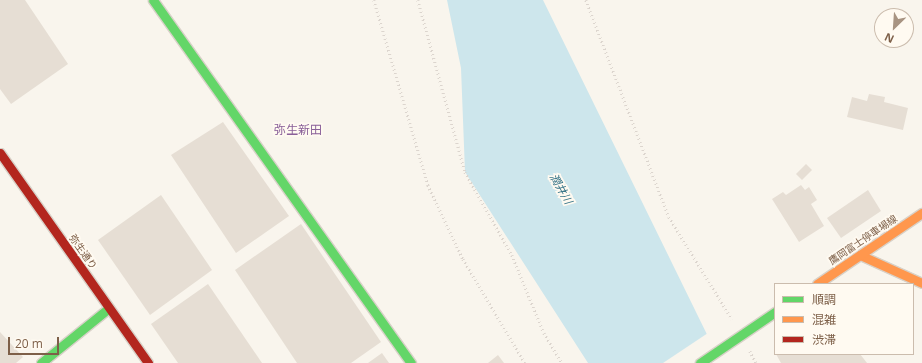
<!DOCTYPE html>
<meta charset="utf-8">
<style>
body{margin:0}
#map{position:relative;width:922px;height:363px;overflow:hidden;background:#f9f5ed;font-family:"Open Sans","Noto Sans JP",sans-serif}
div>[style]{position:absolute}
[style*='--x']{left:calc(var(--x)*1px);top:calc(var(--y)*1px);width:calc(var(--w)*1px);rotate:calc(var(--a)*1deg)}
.water>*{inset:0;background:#cde6ec}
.pier>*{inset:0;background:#f9f5ed}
.building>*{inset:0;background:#e6ded4}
.path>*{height:2.5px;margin-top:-1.25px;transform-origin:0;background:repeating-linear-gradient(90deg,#dcd5ce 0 1px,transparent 0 4px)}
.roads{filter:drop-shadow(1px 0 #d8d1c8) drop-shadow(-1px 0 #d8d1c8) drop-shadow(0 1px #d8d1c8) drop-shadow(0 -1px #d8d1c8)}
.fast>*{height:9px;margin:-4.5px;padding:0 4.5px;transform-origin:4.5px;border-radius:4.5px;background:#63d668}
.slow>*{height:9px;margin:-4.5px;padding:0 4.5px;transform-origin:4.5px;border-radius:4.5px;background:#ff974d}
.jam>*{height:9px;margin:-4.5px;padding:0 4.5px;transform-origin:4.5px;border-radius:4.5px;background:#b3261e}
span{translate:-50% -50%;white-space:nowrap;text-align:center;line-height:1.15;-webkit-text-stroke:3.5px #fffaf1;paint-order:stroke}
.street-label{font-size:10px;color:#7d5f48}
.water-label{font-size:11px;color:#3c788b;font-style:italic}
.quarter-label{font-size:12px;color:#8a6099}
.legend{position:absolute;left:774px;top:283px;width:140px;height:72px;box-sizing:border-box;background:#fffaf1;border:1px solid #cbbcad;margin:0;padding:5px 7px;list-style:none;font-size:12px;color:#7d5f48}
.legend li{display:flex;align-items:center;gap:8px;height:20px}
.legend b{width:20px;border:1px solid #cbbcad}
.north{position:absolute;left:874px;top:8px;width:40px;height:40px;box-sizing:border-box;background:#fffaf1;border:1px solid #cbbcad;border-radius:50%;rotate:205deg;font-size:11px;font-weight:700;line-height:16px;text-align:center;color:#7d5f48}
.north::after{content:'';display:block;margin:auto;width:14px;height:18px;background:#a89482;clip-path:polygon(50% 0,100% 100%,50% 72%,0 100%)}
.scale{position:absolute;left:8px;top:337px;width:51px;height:18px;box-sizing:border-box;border:2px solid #7d5f48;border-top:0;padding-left:5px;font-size:12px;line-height:14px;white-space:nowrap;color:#7d5f48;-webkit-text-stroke:3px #fffaf1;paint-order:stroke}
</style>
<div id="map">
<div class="water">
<i style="clip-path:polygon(447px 0,543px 0,721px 363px,588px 363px,465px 172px,461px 68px)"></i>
</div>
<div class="pier">
<i style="clip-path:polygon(708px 333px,723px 363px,663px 363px)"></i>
</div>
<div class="building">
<i style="clip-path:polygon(0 0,25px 0,68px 64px,11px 104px,0 89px)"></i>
<i style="clip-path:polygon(869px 94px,885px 97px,884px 102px,908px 108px,903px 130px,847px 117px,852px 97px,867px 101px)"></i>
<i style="clip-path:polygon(223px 122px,289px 216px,236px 253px,171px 155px)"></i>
<i style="clip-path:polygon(806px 164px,812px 170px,802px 180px,796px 174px)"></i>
<i style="clip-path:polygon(801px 185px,805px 190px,809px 187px,817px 200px,811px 204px,824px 226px,799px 242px,772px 199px,783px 192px,786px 195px)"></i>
<i style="clip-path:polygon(868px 190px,881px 211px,841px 238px,827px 218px)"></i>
<i style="clip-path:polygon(161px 195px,212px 270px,150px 315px,98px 240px)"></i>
<i style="clip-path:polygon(301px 224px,381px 342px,351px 363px,297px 363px,235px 270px)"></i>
<i style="clip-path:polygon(208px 284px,262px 363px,178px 363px,151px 324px)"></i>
<i style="clip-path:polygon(0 332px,23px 357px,16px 363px,0 363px)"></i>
<i style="clip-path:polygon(382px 353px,389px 363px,368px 363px)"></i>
<i style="clip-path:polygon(776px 354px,860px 354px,867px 363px,781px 363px)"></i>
<i style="clip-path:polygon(498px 355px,504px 363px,488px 363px)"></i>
</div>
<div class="path">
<i style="--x:374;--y:0;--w:193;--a:73.7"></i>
<i style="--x:428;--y:185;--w:82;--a:64.7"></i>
<i style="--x:463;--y:259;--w:121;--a:59.2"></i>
<i style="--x:418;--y:0;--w:178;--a:74.7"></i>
<i style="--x:465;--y:172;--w:95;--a:60.5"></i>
<i style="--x:512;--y:255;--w:84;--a:67.7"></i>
<i style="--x:544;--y:333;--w:35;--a:59"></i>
<i style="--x:586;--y:0;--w:232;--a:69.1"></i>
<i style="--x:669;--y:217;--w:120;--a:58.3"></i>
<i style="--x:750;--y:351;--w:13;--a:63"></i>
</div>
<div class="roads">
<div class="fast">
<i style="--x:153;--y:0;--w:445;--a:54.6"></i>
<i style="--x:41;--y:363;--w:87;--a:-39"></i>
<i style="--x:700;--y:363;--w:91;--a:-34.2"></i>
</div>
<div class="slow">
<i style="--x:860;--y:255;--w:68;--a:24.3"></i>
<i style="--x:817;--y:284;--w:127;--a:-34.1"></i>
</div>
<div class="jam">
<i style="--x:0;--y:153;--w:257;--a:54.8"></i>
</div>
</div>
<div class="street-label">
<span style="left:863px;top:240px;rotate:-34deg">鷹岡富士停車場線</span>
<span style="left:83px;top:252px;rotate:55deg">弥生通り</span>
</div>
<div class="water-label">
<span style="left:561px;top:189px;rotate:60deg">潤井川</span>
</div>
<div class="quarter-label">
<span style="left:298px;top:130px">弥生新田</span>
</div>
<ul class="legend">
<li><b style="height:5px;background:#63d668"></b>順調</li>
<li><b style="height:5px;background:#ff974d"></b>混雑</li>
<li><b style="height:5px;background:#b3261e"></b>渋滞</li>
</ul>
<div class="north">N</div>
<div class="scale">20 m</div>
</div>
